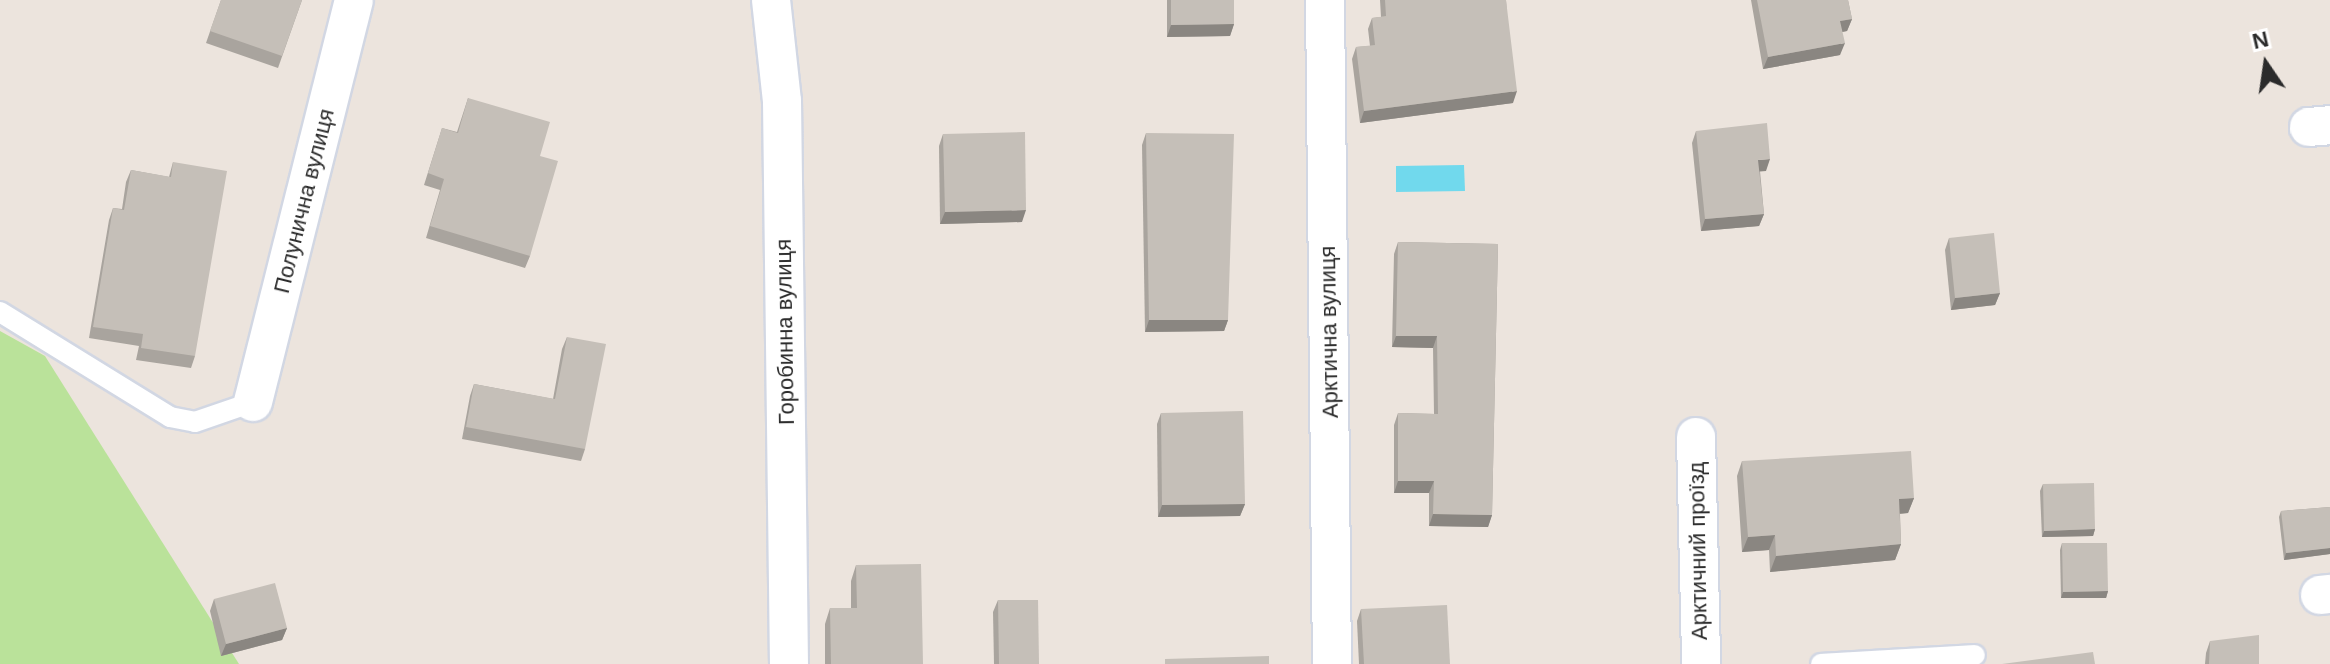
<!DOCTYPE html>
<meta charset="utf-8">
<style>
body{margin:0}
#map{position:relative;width:2330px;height:664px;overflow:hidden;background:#ece4dd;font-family:Helvetica,sans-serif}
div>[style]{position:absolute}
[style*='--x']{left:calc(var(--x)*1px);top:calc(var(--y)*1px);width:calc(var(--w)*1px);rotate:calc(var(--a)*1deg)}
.green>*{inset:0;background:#bae29a}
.water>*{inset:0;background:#71d9ed}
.roads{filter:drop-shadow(2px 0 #d2d7e3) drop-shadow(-2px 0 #d2d7e3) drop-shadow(0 2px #d2d7e3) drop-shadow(0 -2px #d2d7e3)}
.service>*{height:20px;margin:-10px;padding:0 10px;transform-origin:10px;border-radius:10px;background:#fff}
.minor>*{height:38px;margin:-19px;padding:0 19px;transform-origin:19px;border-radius:19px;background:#fff}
.wall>*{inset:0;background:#a9a49e}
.shaded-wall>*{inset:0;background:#8a8681}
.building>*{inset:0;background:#c5bfb8}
span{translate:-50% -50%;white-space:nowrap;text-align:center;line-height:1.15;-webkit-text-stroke:8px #fff;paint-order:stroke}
.street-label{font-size:22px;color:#2b2b2b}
.north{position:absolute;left:2226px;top:24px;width:80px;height:80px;-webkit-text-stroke:6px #fff;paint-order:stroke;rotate:347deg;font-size:22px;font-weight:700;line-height:32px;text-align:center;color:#2b2b2b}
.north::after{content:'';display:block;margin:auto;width:28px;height:36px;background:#2b2b2b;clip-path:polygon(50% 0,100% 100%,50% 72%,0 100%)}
</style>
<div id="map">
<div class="green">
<i style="clip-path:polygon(0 331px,45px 356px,239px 664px,0 664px)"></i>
</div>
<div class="water">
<i style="clip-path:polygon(1464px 165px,1465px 191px,1396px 192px,1396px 166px)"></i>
</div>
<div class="roads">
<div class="service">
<i style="--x:0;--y:312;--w:200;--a:31.7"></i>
<i style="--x:170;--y:417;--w:25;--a:11"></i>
<i style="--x:195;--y:422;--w:61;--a:-19"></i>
<i style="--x:1821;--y:664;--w:154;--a:-3.3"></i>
</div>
<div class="minor">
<i style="--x:771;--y:0;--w:102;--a:83.8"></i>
<i style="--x:782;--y:101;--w:563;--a:89.29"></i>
<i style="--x:1325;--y:0;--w:664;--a:89.4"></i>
<i style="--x:2309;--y:127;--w:21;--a:-5"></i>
<i style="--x:253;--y:402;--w:414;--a:-75.9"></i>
<i style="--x:1696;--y:437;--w:227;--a:88.7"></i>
<i style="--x:2320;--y:595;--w:10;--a:-6"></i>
</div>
</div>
<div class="wall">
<i style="clip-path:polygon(221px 0,302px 0,278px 68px,206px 43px)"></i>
<i style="clip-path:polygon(1167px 0,1234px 0,1234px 24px,1230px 36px,1167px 37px)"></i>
<i style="clip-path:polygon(1380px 0,1506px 0,1513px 103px,1360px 123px,1352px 59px,1356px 47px,1370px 46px,1368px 29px,1372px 18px,1381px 17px)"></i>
<i style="clip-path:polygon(1751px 0,1848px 0,1852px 19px,1847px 31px,1842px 32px,1840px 55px,1763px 69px)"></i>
<i style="clip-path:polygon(468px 98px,540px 156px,530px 256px,525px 268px,426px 238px,440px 190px,424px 185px,442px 128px,457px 132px)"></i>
<i style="clip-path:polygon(1696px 131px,1766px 171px,1760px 171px,1764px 214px,1759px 226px,1701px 231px,1692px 143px)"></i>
<i style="clip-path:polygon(1146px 133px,1228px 320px,1224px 331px,1145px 332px,1142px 145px)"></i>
<i style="clip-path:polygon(943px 134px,1022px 222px,940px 224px,939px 146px)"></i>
<i style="clip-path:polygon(173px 162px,195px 356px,191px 368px,136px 360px,139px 346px,89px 338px,109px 220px,113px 208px,122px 209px,126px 182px,131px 170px,169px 177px)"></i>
<i style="clip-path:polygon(1949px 238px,2000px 293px,1995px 305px,1951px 310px,1945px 250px)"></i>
<i style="clip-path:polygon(1398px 242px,1498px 244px,1492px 515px,1488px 527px,1429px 526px,1429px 493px,1394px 493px,1394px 425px,1398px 413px,1434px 414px,1433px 348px,1392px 347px,1394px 254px)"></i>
<i style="clip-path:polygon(567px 337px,585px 449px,581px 461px,462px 439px,470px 396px,474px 384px,553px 399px,562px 349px)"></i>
<i style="clip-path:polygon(1161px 413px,1245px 504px,1240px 516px,1158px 517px,1157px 424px)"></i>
<i style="clip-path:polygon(1742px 461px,1914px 498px,1908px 513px,1900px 514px,1901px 544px,1895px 560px,1770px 572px,1769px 550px,1742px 552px,1737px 476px)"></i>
<i style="clip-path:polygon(2043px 484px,2095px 529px,2093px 536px,2042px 537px,2040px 491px)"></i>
<i style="clip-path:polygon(2330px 507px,2330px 554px,2284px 560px,2279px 517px,2281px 511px)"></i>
<i style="clip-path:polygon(2062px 543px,2108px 591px,2106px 598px,2061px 598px,2060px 550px)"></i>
<i style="clip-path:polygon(856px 565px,923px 664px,825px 664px,825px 624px,830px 608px,851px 608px,851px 581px)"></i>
<i style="clip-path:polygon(214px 599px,287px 628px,282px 640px,221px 656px,210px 611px)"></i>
<i style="clip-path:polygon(998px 600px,1039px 664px,994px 664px,993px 612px)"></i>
<i style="clip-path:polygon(1361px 609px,1450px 664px,1359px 664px,1357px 621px)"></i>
<i style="clip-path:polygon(2210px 641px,2259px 664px,2205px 664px,2206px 653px)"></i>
</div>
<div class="shaded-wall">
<i style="clip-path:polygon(1852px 19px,1847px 31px,1836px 33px,1840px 21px)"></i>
<i style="clip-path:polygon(1234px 24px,1230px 36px,1167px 37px,1171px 25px)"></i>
<i style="clip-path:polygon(1845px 43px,1840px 55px,1763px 69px,1768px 57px)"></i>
<i style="clip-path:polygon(1517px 91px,1513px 103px,1360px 123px,1364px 111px)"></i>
<i style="clip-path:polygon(1770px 159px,1766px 171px,1754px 172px,1758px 160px)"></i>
<i style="clip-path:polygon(1026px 210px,1022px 222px,940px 224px,945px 212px)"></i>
<i style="clip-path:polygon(1764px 214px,1759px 226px,1701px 231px,1705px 219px)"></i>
<i style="clip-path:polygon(2000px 293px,1995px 305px,1951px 310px,1955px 298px)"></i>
<i style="clip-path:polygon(1149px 320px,1228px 320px,1224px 331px,1145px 332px)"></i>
<i style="clip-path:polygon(1396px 336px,1437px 336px,1433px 348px,1392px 347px)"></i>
<i style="clip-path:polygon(1398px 481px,1434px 481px,1429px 493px,1394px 493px)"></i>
<i style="clip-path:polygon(1914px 498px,1908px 513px,1894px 514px,1899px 499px)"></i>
<i style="clip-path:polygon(1245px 504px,1240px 516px,1158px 517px,1162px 505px)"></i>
<i style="clip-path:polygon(1433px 514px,1492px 515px,1488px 527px,1429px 526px)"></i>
<i style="clip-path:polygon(2095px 529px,2093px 536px,2042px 537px,2044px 531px)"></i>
<i style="clip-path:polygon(1775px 535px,1769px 550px,1742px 552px,1748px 537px)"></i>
<i style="clip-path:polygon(1901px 544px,1895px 560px,1770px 572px,1776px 556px)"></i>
<i style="clip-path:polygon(2330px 548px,2330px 554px,2284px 560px,2286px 553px)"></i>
<i style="clip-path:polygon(2108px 591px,2106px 598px,2061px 598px,2063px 592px)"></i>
<i style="clip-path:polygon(287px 628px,282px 640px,221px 656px,226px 644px)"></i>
</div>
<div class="building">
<i style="clip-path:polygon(221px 0,302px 0,282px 56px,210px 31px)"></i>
<i style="clip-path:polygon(1171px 0,1234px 0,1234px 24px,1171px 25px)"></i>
<i style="clip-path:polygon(1385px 0,1506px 0,1517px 91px,1364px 111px,1356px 47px,1375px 45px,1372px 18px,1386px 16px)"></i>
<i style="clip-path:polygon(1757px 0,1848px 0,1852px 19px,1840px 21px,1845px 43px,1768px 57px)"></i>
<i style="clip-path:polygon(468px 98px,550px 122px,540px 156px,558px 161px,530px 256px,430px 226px,444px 179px,428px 173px,442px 128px,458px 133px)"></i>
<i style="clip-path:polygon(1767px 123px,1770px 159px,1758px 160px,1764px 214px,1705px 219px,1696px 131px)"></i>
<i style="clip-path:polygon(1025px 132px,1026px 210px,945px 212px,943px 134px)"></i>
<i style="clip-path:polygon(1146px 133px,1234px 134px,1228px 320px,1149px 320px)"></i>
<i style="clip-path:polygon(173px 162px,227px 171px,195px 356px,141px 348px,143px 334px,93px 327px,113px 208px,124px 210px,131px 170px,171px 177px)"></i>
<i style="clip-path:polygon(1994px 233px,2000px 293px,1955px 298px,1949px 238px)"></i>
<i style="clip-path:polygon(1398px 242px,1498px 244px,1492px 515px,1433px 514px,1434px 481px,1398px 481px,1398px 413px,1438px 414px,1437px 336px,1396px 336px)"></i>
<i style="clip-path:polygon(567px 337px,606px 344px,585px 449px,466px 427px,474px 384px,555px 399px)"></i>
<i style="clip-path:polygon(1243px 411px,1245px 504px,1162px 505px,1161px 413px)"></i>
<i style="clip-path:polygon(1911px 451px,1914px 498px,1899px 499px,1901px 544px,1776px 556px,1775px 535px,1748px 537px,1742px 461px)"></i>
<i style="clip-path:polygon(2094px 483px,2095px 529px,2044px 531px,2043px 484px)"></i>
<i style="clip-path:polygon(2330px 507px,2330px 548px,2286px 553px,2281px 511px)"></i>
<i style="clip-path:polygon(2062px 543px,2107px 543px,2108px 591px,2063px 592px)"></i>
<i style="clip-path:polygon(921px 564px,923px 664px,831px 664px,830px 608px,857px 608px,856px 565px)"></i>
<i style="clip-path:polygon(275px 583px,287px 628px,226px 644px,214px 599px)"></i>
<i style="clip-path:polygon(998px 600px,1038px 600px,1039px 664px,999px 664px)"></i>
<i style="clip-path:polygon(1447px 605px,1450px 664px,1364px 664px,1361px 609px)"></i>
<i style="clip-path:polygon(2259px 635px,2259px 664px,2209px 664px,2210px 641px)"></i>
<i style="clip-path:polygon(2093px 652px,2095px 664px,2002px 664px)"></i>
<i style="clip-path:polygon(1269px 656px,1269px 664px,1165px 664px,1165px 659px)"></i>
</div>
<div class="street-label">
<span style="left:304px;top:201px;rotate:-76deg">Полунична вулиця</span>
<span style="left:785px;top:332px;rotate:-91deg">Горобинна вулиця</span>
<span style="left:1329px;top:332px;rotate:-91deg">Арктична вулиця</span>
<span style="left:1698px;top:551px;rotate:-91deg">Арктичний проїзд</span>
</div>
<div class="north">N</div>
</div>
